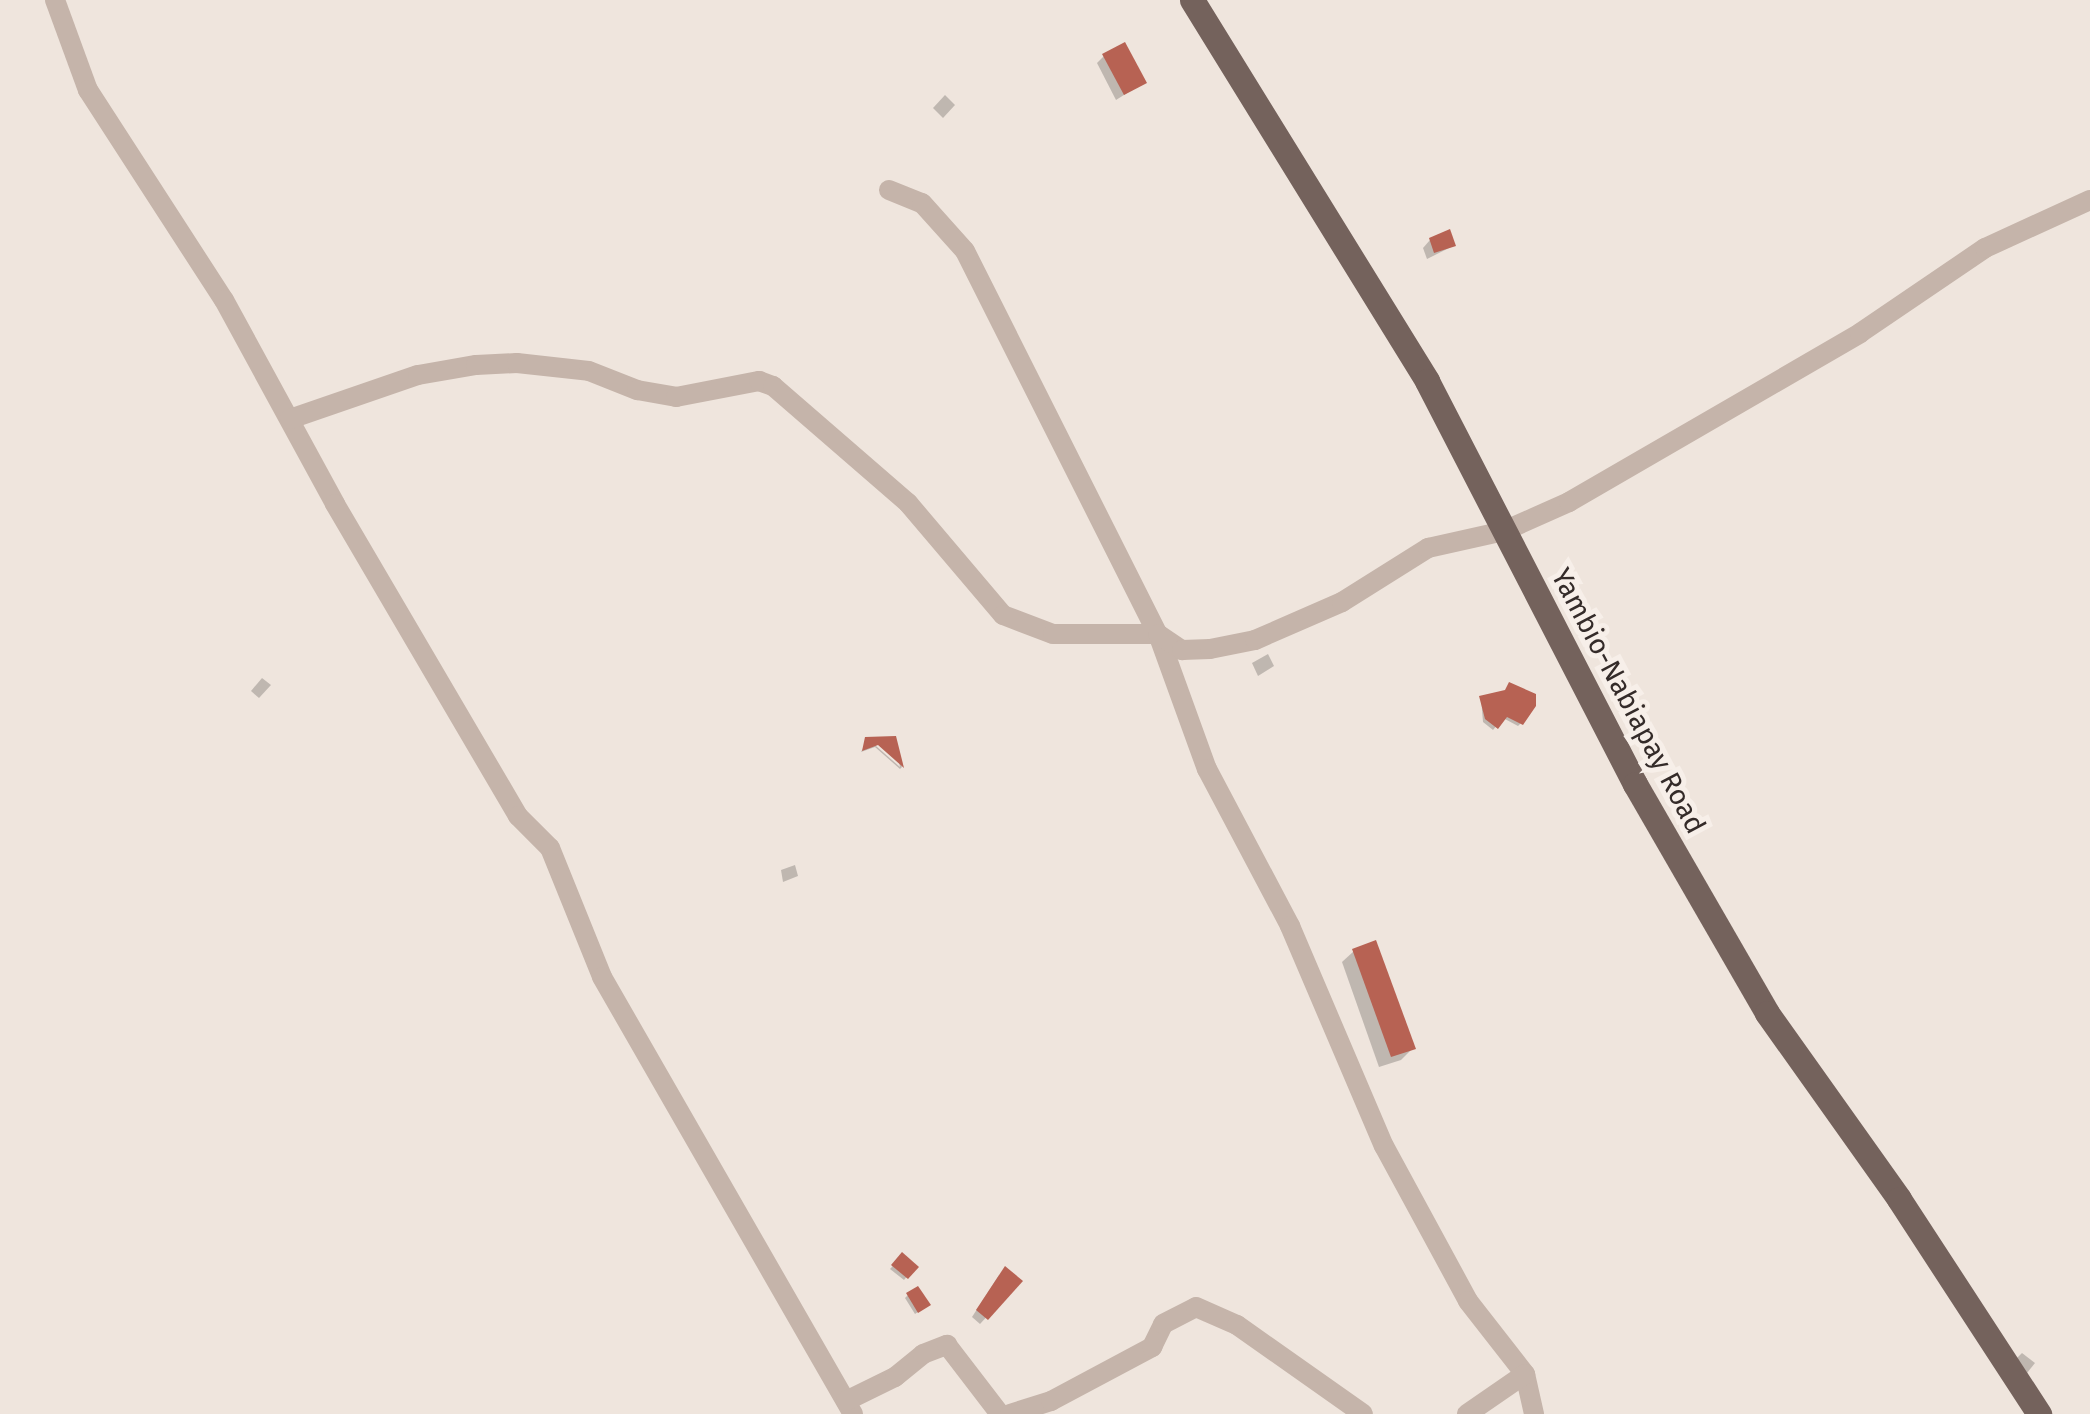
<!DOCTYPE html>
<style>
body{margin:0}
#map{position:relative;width:2090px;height:1414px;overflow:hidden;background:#efe5dd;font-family:"Fira Sans",sans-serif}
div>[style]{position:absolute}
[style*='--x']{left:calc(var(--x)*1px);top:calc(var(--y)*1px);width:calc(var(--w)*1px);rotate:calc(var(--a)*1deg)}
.shadow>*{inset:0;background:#0003}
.building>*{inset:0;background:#b76253}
.minor>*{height:20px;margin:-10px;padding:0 10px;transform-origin:10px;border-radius:10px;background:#c5b4aa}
.major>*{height:25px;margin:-12.5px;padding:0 12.5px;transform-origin:12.5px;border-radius:12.5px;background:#74625c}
span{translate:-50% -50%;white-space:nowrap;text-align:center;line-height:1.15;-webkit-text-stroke:10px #f7efe9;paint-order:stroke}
.street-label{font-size:28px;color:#342b29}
</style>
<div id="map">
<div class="shadow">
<i style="clip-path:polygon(1104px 56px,1143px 83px,1116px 100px,1097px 63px)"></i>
<i style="clip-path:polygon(945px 95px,955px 105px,943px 118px,933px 108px)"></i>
<i style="clip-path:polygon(1430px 240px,1453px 246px,1427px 259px,1423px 248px)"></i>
<i style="clip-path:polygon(1268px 654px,1274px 666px,1258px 676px,1252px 663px)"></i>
<i style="clip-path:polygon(262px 678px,271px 685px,259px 698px,251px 691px)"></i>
<i style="clip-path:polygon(1481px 698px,1521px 723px,1518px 726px,1503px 718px,1493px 730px,1483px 722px)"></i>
<i style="clip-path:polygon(868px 739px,900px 767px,894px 739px,902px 767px,900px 769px,875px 747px,861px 752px)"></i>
<i style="clip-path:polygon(795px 865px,798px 876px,783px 882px,781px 870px)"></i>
<i style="clip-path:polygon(1354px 951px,1413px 1048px,1401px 1060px,1379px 1067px,1342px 962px)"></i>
<i style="clip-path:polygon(902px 1256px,915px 1267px,904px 1280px,890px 1269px)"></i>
<i style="clip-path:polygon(999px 1275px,1019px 1282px,980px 1324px,972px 1317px)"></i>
<i style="clip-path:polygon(908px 1295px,925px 1307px,915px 1314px,905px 1298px)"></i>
<i style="clip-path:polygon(2022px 1353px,2035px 1363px,2027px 1373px,2017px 1358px)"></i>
</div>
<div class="building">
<i style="clip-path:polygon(1125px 42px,1147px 83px,1124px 95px,1102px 54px)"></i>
<i style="clip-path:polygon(1450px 229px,1456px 246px,1434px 253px,1429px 238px)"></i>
<i style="clip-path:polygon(1509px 682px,1536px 694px,1536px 706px,1523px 725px,1507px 717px,1498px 729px,1485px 719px,1479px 696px,1505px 690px)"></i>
<i style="clip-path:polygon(896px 736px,904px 768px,878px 745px,862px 751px,865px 737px)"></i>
<i style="clip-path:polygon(1376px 940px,1416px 1049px,1391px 1057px,1352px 949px)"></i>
<i style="clip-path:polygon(902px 1252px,919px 1267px,908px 1279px,891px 1265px)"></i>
<i style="clip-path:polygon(1005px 1266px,1023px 1281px,988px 1320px,976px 1310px)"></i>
<i style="clip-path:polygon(918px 1286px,931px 1305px,918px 1313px,906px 1293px)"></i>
</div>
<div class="minor">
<i style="--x:55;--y:0;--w:96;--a:69.9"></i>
<i style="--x:88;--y:90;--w:250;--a:57.1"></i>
<i style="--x:224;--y:300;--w:232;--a:61.4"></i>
<i style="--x:335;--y:504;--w:362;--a:59.6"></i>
<i style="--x:518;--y:816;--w:45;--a:45"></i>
<i style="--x:550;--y:848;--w:139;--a:68"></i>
<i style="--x:602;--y:977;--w:504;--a:60.13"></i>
<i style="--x:889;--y:190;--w:35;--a:22"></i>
<i style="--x:922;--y:203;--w:64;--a:48.1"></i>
<i style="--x:965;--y:251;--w:429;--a:63.3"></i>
<i style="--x:1158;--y:634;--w:144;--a:70.1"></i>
<i style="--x:1207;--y:769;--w:178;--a:62.1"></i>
<i style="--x:1290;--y:926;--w:239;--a:66.9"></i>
<i style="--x:1384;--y:1146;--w:176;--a:61.5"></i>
<i style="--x:1468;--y:1301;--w:93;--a:52"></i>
<i style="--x:1525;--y:1374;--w:41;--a:77.3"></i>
<i style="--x:290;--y:419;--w:135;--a:-19"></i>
<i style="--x:418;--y:375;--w:59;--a:-9.8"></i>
<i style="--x:476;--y:365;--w:41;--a:-2.8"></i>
<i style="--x:517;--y:363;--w:72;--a:6.3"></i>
<i style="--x:589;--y:371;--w:52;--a:21.6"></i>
<i style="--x:637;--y:390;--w:40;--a:10"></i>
<i style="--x:676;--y:397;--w:85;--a:-10.9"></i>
<i style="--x:759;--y:381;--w:15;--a:20"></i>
<i style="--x:773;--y:386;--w:179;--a:40.9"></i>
<i style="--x:908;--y:503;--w:147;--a:49.7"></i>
<i style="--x:1003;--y:615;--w:53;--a:20.8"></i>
<i style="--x:1053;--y:634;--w:105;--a:0"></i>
<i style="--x:1158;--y:634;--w:29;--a:34"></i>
<i style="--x:1182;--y:650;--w:28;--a:-2"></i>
<i style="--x:1210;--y:649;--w:46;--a:-11.3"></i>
<i style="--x:1255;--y:640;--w:95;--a:-23.6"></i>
<i style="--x:1342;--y:602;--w:102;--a:-32.1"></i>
<i style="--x:1428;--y:548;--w:78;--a:-12.6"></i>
<i style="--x:1504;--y:531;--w:71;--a:-24"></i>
<i style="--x:1569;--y:502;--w:337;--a:-30.1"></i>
<i style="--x:1860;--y:333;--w:151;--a:-34.2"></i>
<i style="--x:1985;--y:248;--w:115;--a:-24.6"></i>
<i style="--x:846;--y:1401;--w:55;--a:-26.1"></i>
<i style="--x:895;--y:1377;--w:36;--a:-39"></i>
<i style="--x:923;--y:1354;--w:26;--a:-21"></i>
<i style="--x:947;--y:1345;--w:87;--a:52.5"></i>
<i style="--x:1010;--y:1414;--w:43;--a:-17.6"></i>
<i style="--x:1051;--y:1401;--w:115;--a:-28.1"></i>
<i style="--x:1152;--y:1347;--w:25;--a:-64"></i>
<i style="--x:1163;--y:1324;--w:37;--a:-27"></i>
<i style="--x:1196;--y:1307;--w:45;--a:23.7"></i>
<i style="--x:1237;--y:1325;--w:154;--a:35.2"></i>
<i style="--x:1467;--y:1414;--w:70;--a:-34.6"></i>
</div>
<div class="major">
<i style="--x:1192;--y:0;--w:448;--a:58.3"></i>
<i style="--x:1427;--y:381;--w:454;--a:62.7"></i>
<i style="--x:1635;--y:784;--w:264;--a:60"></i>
<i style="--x:1767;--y:1013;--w:228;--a:54.6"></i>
<i style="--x:1899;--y:1199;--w:257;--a:56.9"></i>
</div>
<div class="street-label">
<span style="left:1628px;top:701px;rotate:62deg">Yambio-Nabiapay Road</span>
</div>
</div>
